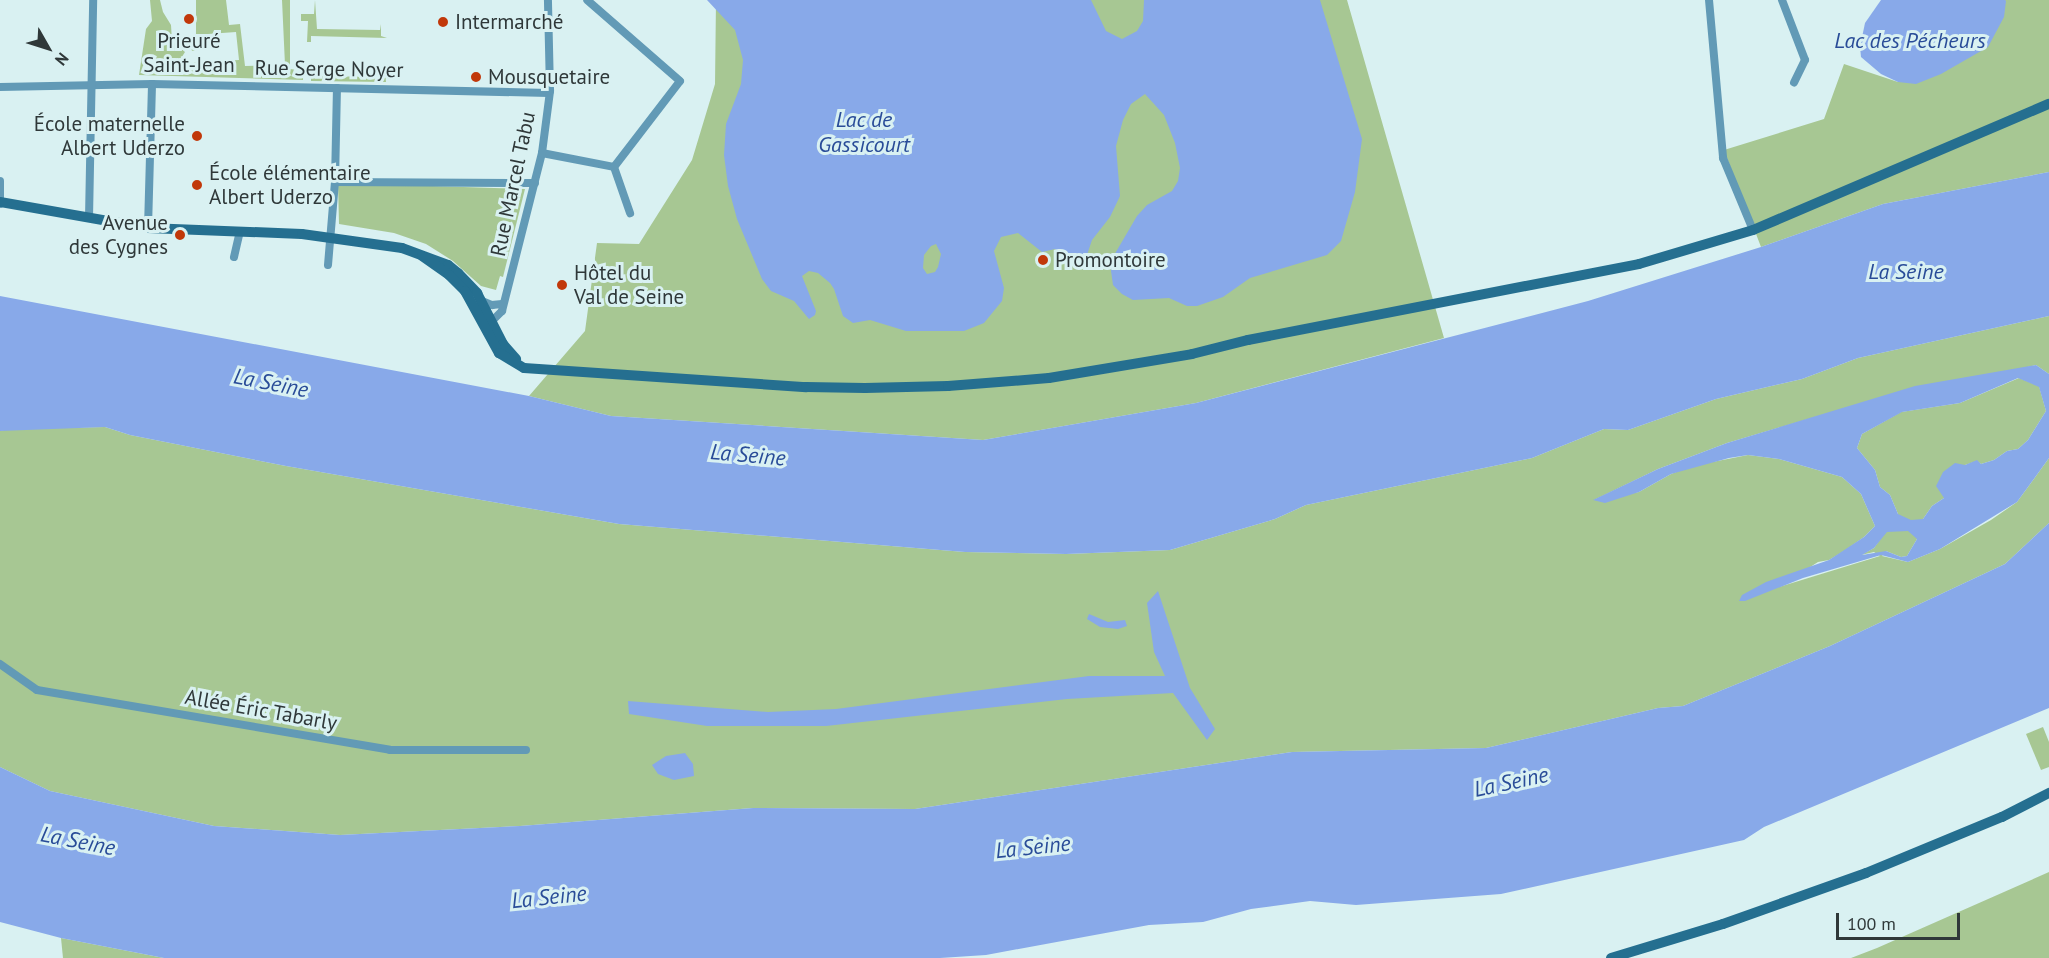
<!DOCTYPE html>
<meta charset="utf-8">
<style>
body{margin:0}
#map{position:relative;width:2049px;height:958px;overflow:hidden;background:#d9f1f2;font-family:"PT Sans",sans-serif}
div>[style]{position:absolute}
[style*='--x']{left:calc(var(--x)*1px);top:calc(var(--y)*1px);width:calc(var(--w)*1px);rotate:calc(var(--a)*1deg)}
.green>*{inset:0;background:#a7c793}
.water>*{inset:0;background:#88a9e9}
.minor>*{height:8px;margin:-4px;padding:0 4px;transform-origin:4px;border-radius:4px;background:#629ab6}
.secondary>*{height:10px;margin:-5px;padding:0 5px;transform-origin:5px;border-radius:5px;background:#256f90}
.dots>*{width:16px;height:16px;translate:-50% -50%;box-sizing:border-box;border:3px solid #d9f1f2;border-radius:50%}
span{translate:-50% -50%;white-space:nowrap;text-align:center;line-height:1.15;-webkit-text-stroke:6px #d9f1f2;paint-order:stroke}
.poi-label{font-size:21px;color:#2f3839}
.left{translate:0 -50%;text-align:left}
.right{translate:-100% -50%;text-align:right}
.street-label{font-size:21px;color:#2f3839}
.water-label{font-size:22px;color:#294c98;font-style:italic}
.north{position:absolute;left:18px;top:18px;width:60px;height:60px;-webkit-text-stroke:4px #d9f1f2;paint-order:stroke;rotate:129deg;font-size:16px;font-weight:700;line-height:24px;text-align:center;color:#2f3839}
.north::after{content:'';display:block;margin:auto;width:21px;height:27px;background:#2f3839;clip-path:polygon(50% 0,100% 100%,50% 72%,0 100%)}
.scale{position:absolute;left:1836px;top:913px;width:124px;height:27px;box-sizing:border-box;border:3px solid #2f3839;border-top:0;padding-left:8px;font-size:18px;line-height:21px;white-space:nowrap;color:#2f3839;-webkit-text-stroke:4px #d9f1f2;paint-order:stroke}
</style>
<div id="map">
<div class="green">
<i style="clip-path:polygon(150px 0,160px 0,163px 12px,171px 25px,172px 41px,185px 52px,180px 60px,190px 68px,195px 62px,239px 60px,236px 32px,208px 34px,209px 47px,193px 51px,180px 43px,203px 42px,203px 36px,196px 36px,196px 0,226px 0,229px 25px,240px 24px,245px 66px,285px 65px,282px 0,290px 0,290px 69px,297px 70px,297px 75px,303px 76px,303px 80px,139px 75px,146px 29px,152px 21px)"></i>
<i style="clip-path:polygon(315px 0,317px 29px,380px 30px,381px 24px,381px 36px,387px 38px,311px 36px,311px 42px,307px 42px,308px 21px,301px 21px,301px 14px,314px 14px)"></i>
<i style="clip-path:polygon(716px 0,1347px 0,1444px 338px,1196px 403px,983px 440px,611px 416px,529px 396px,585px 331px,597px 243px,639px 244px,692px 160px,715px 84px)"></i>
<i style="clip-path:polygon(2005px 0,2049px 0,2049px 172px,1883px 204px,1761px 247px,1724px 150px,1824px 119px,1844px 64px,1898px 82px)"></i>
<i style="clip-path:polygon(385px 71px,386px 82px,311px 81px,311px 76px,384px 77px)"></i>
<i style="clip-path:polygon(338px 183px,525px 189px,503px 277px,500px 276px,496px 290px,481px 286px,453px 261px,426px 244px,394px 233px,339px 224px)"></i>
<i style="clip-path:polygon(2049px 316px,2049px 374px,2036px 365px,1815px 417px,1727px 443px,1658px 469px,1594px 500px,1639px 492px,1671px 474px,1692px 466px,1748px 455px,1779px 459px,1842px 477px,1861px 494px,1875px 526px,1864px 537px,1844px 551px,1829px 560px,1818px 562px,1779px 587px,1880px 556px,1874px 552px,1861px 555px,1874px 548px,1898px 514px,1890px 495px,1880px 487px,1875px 470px,1857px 448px,1862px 434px,1901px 412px,1960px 403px,2019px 378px,2039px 386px,2046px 411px,2028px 440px,2018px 449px,2007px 451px,1994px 460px,1981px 464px,1977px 461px,1965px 465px,1944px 498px,1932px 506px,1923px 519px,1917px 539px,1907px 556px,1901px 557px,1886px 551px,1882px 556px,1908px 562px,1940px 549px,1991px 520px,2017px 502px,2049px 458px,2049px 523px,2005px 564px,1830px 646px,1683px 706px,1658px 708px,1486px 748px,1292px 752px,915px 809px,753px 808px,520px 826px,340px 835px,214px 826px,50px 791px,0 767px,0 431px,8px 429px,105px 427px,130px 435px,286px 466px,619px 524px,965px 552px,1066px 554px,1170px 550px,1275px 519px,1306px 505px,1532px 458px,1604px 429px,1628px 430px,1716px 399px,1802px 379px,1858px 358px)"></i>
<i style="clip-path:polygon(2043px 727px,2049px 742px,2049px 767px,2041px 770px,2026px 734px)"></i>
<i style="clip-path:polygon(2049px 872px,2049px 958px,1851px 958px,1877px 948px)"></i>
<i style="clip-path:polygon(61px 938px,164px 958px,63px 958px)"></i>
</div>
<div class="water">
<i style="clip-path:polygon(evenodd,707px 0,1091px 0,1106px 31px,1122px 39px,1137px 31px,1143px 21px,1144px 0,1320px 0,1362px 139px,1355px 192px,1341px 241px,1327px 255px,1250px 278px,1223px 297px,1197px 306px,1187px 306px,1169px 298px,1133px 300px,1122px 294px,1113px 285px,1111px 271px,1113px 257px,1137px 216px,1147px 205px,1172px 191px,1178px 181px,1180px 168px,1175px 143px,1164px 115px,1145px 94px,1131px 104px,1123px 120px,1116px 146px,1120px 196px,1110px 217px,1092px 240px,1084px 264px,1076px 265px,1055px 249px,1042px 252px,1018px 233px,1001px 237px,994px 251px,1004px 288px,1002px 301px,984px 323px,964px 331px,906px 331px,870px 320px,853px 323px,843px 316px,834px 289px,830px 283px,818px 273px,809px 271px,802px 276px,816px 311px,815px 315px,809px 319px,794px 301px,771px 291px,762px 279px,737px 219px,728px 186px,724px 155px,726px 124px,741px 84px,743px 60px,735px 30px,707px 0,936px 244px,941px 254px,938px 267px,935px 272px,927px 274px,923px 268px,924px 255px,931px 246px,936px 244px)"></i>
<i style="clip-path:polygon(1881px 0,2005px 0,2006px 1px,2004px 17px,1988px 47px,1941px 74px,1916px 84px,1898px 82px,1881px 74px,1861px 57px,1860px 47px,1865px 23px)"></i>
<i style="clip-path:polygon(2049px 172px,2049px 316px,1858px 358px,1802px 379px,1716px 399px,1628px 430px,1604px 429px,1532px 458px,1306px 505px,1275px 519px,1170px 550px,1066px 554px,965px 552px,619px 524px,286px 466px,130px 435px,105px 427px,0 431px,0 296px,529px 396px,611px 416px,983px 440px,1196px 403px,1588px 301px,1761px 247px,1883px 204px)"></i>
<i style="clip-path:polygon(evenodd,2036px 365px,2049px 374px,2049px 458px,2017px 502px,1940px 549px,1908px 562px,1881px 555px,1803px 578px,1745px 601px,1739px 601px,1742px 595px,1766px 582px,1829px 560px,1864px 537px,1875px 526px,1861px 494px,1842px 477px,1779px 459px,1748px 455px,1729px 458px,1671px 474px,1639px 492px,1605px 503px,1593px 500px,1658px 469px,1727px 443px,1915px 386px,2036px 365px,2018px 378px,2039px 387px,2046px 411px,2028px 440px,2018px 449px,2007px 451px,1994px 460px,1981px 464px,1977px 460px,1965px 465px,1955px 463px,1943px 472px,1936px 486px,1944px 498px,1932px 506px,1923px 519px,1911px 520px,1898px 514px,1890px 495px,1880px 487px,1875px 470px,1857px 448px,1862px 434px,1902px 412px,1960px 403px,2018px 378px,2036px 365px,1908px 531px,1917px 539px,1907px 556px,1901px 557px,1886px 551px,1862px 555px,1874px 548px,1887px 532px,1908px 531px)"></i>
<i style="clip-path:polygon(2049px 523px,2049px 708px,1764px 827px,1744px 840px,1501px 894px,1356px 905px,1310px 901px,1251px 909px,1203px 922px,1149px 925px,986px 955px,940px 958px,164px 958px,61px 938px,0 922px,0 767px,50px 791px,214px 826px,340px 835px,520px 826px,753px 808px,915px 809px,1292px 752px,1486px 748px,1658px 708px,1683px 706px,1830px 646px,2005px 564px)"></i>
<i style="clip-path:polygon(1158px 591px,1190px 688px,1215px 729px,1207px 740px,1173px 693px,1067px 699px,826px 726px,707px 726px,629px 714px,628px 701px,768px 712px,836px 709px,1089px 676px,1165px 676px,1154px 652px,1147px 603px)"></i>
<i style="clip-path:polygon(1089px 614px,1108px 622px,1125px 620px,1127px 626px,1118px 629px,1100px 627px,1087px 619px)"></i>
<i style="clip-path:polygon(685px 753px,693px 764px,694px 776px,674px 780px,658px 774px,652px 765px,666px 756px)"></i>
</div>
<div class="minor">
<i style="--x:1709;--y:0;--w:159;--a:84.9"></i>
<i style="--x:1723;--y:158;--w:78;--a:67.4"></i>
<i style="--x:1782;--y:0;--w:64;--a:69"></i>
<i style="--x:1805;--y:60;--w:25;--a:116"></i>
<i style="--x:0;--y:87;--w:152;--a:-1.1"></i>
<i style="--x:152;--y:84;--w:397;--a:1.3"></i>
<i style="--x:542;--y:153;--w:73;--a:11"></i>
<i style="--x:614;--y:167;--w:108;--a:-52.5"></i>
<i style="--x:680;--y:81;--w:123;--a:-138.9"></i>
<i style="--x:614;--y:167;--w:49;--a:70.8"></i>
<i style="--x:0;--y:181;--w:23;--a:90"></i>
<i style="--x:335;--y:182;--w:200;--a:0.3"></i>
<i style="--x:89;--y:218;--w:218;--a:-88.9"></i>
<i style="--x:148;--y:228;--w:144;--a:-88.4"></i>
<i style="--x:234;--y:257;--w:26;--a:-77"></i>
<i style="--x:328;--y:265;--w:83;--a:-85.2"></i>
<i style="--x:335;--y:182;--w:94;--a:-88.8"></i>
<i style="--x:482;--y:301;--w:11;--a:22"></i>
<i style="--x:492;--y:305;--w:10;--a:-6"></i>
<i style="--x:490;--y:323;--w:17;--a:-45"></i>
<i style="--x:502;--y:311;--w:163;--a:-75.8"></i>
<i style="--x:542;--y:153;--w:63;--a:-82.6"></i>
<i style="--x:550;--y:91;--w:91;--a:-91.3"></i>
<i style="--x:0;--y:664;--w:45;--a:35.1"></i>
<i style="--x:37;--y:690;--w:358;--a:9.6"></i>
<i style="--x:390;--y:750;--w:136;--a:0"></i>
</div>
<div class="secondary">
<i style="--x:0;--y:202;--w:150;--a:10"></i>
<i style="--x:148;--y:228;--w:154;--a:2.2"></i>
<i style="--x:302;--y:234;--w:101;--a:8"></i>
<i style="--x:402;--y:248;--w:49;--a:20.3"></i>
<i style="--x:448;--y:265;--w:13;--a:39"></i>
<i style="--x:458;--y:273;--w:28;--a:46"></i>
<i style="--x:477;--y:293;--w:57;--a:63"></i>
<i style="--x:503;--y:344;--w:20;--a:49"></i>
<i style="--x:422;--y:256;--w:33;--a:35"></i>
<i style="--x:449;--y:275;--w:23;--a:45"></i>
<i style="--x:465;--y:291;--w:71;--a:61.3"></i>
<i style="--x:499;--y:353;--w:29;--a:31"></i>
<i style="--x:524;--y:368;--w:283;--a:3.9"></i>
<i style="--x:806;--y:387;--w:59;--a:1"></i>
<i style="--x:865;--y:388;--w:83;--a:-1.4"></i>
<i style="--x:948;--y:386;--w:101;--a:-4.5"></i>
<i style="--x:1049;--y:378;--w:145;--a:-9.5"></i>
<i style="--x:1192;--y:354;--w:58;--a:-14"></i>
<i style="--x:1248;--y:340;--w:398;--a:-11"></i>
<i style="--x:1639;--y:264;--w:119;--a:-16.6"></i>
<i style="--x:1753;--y:230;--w:322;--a:-23.1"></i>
<i style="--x:1611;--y:958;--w:117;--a:-16.9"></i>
<i style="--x:1723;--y:924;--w:152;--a:-19.6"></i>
<i style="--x:1866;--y:873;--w:147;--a:-22.4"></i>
<i style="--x:2002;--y:817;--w:53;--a:-27.1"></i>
</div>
<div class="dots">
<i style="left:189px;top:19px;background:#c1380a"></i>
<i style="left:443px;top:22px;background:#c1380a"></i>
<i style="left:476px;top:77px;background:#c1380a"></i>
<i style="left:197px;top:136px;background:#c1380a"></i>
<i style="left:197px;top:185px;background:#c1380a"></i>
<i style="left:180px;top:235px;background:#c1380a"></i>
<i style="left:1043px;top:260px;background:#c1380a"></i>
<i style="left:562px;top:285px;background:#c1380a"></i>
</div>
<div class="poi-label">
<span class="left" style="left:455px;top:22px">Intermarché</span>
<span style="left:189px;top:53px">Prieuré<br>Saint-Jean</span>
<span class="left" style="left:488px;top:77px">Mousquetaire</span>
<span class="right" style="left:185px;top:136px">École maternelle<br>Albert Uderzo</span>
<span class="left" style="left:209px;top:185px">École élémentaire<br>Albert Uderzo</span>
<span class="right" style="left:168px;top:235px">Avenue<br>des Cygnes</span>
<span class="left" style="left:1055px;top:260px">Promontoire</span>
<span class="left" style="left:574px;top:285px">Hôtel du<br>Val de Seine</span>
</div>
<div class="street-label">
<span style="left:329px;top:69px;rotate:1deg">Rue Serge Noyer</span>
<span style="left:513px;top:184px;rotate:-78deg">Rue Marcel Tabu</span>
<span style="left:261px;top:710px;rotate:10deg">Allée Éric Tabarly</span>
</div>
<div class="water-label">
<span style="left:1910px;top:41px">Lac des Pécheurs</span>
<span style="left:864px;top:132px">Lac de<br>Gassicourt</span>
<span style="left:1906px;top:272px">La Seine</span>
<span style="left:271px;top:383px;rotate:11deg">La Seine</span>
<span style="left:748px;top:455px;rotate:5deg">La Seine</span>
<span style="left:1511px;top:782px;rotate:-12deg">La Seine</span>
<span style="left:78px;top:841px;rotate:11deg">La Seine</span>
<span style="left:1033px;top:847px;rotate:-6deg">La Seine</span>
<span style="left:549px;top:897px;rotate:-6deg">La Seine</span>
</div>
<div class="north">N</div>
<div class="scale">100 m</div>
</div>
